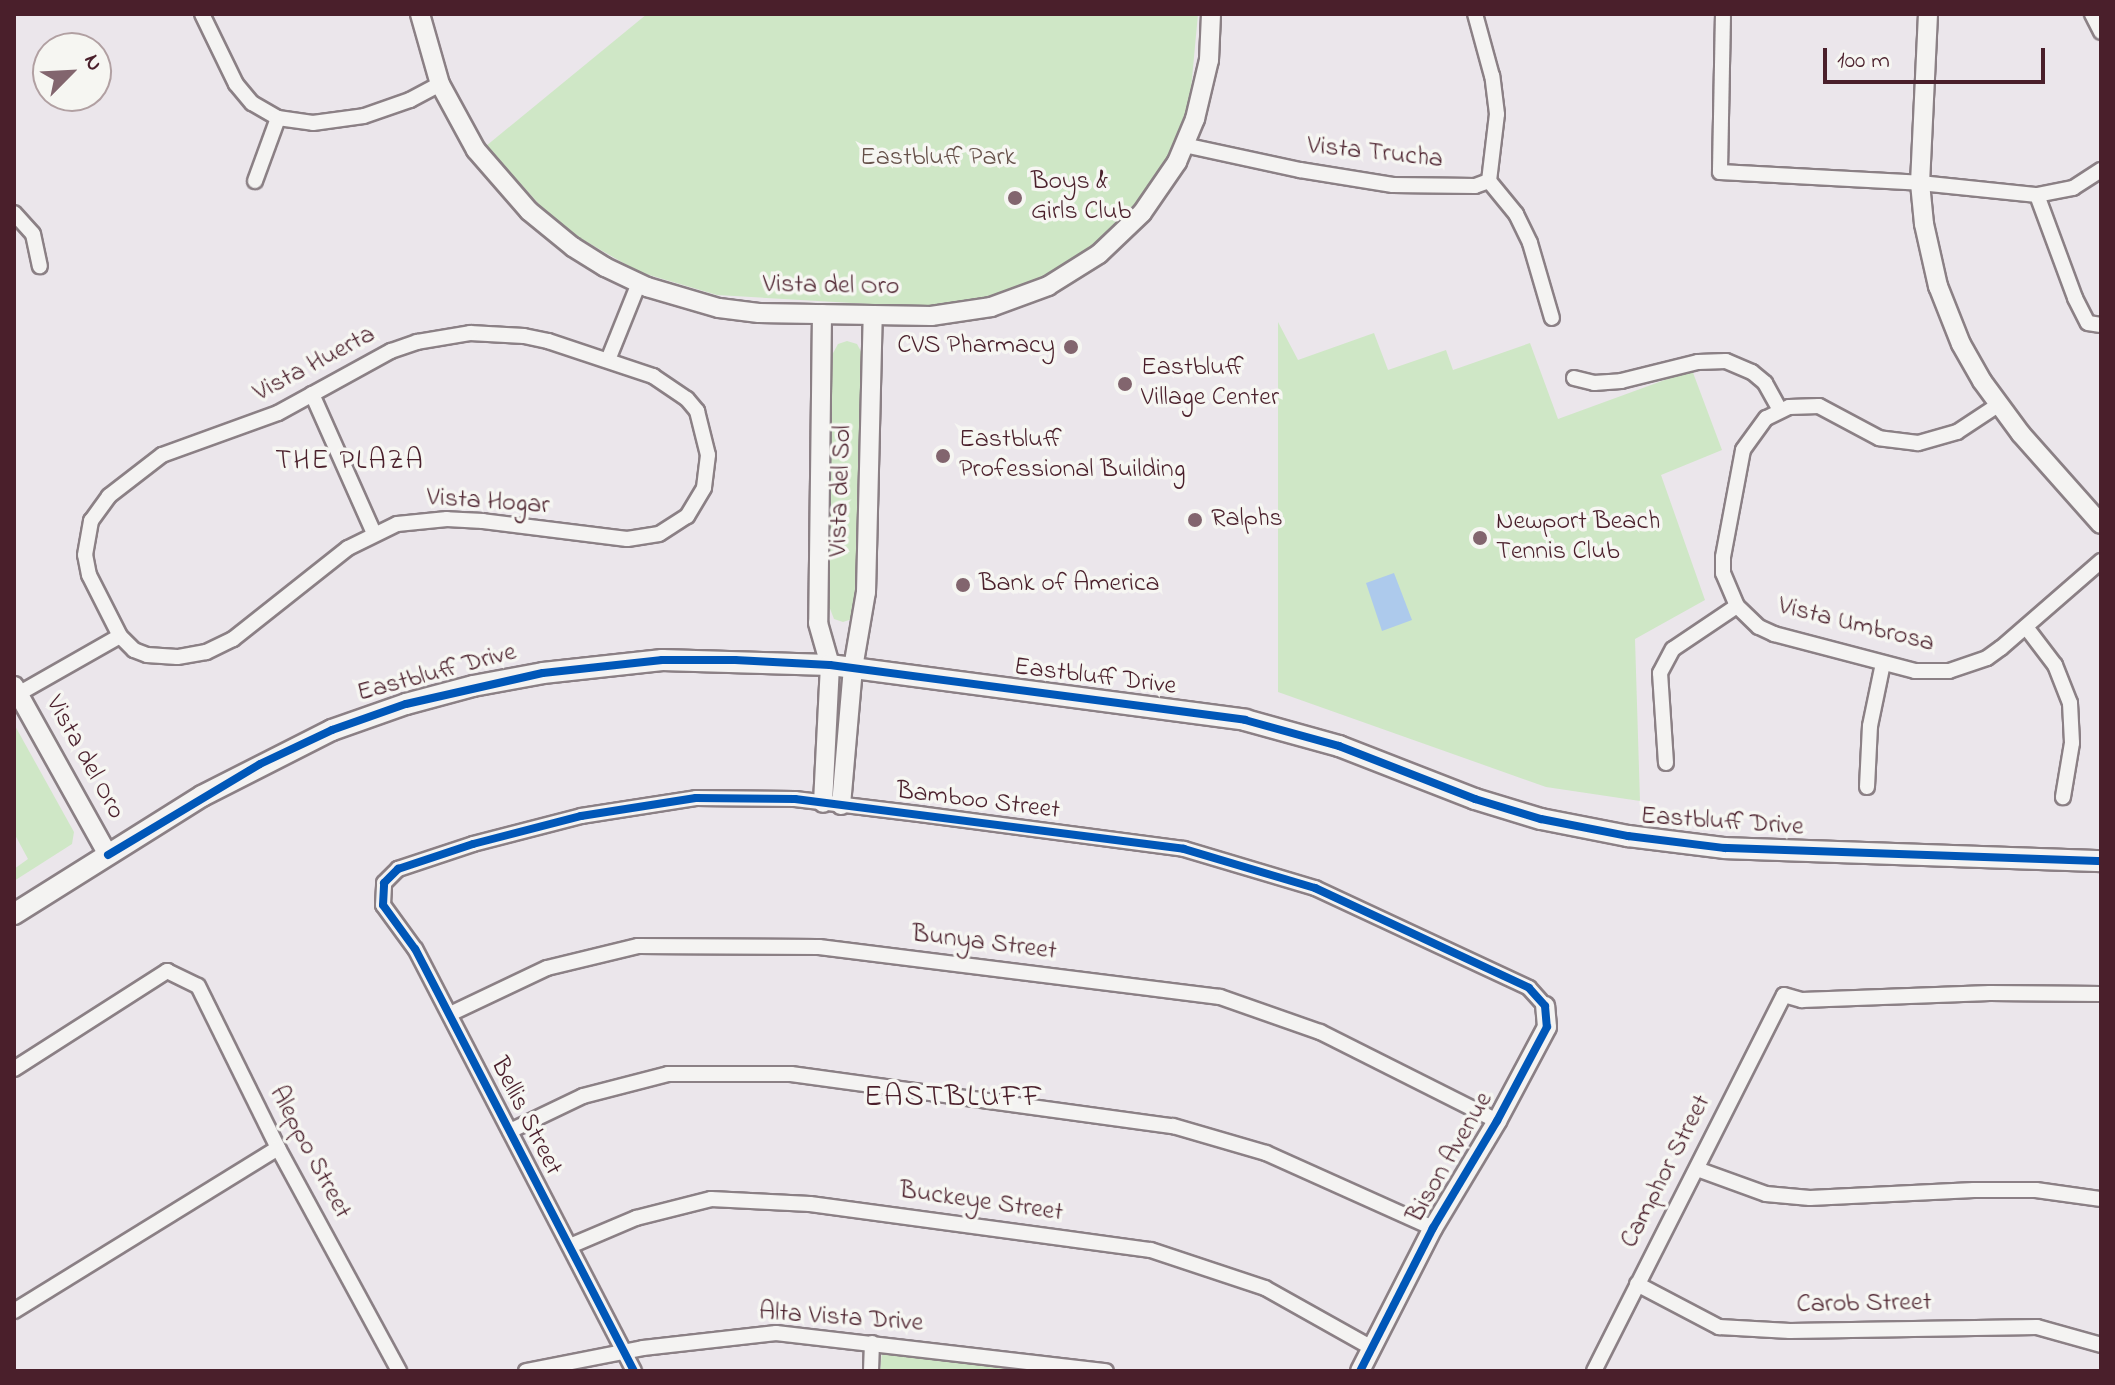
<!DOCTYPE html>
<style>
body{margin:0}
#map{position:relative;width:2115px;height:1385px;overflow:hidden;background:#ebe6eb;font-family:"Indie Flower",sans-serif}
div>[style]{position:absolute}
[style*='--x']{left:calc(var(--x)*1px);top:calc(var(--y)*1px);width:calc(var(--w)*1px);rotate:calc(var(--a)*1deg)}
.green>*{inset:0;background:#cfe7c6}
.water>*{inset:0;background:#adcaec}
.roads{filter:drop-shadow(2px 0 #8b8085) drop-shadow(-2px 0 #8b8085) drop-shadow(0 2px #8b8085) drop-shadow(0 -2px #8b8085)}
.minor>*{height:14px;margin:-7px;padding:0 7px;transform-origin:7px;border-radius:7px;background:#f4f3f2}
.tertiary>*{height:18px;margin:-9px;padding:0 9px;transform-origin:9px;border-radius:9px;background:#f4f3f2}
.secondary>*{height:20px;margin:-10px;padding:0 10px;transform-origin:10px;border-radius:10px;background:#f4f3f2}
.cycleway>*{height:8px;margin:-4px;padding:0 4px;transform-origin:4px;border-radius:4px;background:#0057b8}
.dots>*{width:22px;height:22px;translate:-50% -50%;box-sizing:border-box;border:4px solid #f6f6f2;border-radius:50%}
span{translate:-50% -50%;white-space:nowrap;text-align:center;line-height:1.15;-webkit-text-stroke:7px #f6f6f2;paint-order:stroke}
.street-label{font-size:26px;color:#4a1f2b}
.park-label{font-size:26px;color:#66514a}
.poi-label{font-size:26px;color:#4a1f2b}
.left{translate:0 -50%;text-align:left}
.right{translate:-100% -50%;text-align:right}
.neighbourhood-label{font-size:28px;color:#4a1f2b;letter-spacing:2px}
.quarter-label{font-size:30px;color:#4a1f2b;letter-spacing:2px}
.frame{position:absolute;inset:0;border:16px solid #4a1f2b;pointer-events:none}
.north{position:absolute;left:32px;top:32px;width:80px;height:80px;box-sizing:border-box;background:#f6f6f2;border:2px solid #b1a0a2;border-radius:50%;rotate:66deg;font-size:22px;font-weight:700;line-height:32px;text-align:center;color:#4a1f2b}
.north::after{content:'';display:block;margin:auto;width:28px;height:36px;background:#82656e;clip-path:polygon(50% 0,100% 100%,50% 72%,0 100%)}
.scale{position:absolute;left:1823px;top:48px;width:222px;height:36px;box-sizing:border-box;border:4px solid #4a1f2b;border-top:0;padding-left:10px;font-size:24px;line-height:28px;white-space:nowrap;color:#4a1f2b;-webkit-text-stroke:6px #f6f6f2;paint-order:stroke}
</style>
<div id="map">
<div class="green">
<i style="clip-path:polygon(647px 14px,1198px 14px,1190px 100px,1170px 154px,1143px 197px,1103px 239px,1048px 275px,990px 300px,921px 307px,717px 295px,639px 272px,559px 226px,486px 146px)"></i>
<i style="clip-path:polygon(1278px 322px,1298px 360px,1374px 333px,1388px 370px,1446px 350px,1453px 370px,1530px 343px,1558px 419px,1692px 370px,1722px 450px,1661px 475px,1705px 600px,1635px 639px,1640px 801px,1546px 787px,1278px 692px)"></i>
<i style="clip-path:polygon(847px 341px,857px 344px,863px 355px,859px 606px,852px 619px,843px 622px,834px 619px,829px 606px,832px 355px,838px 344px)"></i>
<i style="clip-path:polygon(14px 724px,74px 832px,72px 844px,14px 881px,14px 869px,28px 859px,14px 833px)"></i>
<i style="clip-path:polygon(882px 1353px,1066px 1371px,880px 1371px)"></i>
</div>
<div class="water">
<i style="clip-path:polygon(1394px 573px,1412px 620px,1382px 631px,1366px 583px)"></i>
</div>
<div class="roads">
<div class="minor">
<i style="--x:202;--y:14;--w:78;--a:64.1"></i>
<i style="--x:236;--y:84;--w:25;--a:50"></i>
<i style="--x:252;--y:103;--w:30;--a:30"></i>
<i style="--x:278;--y:118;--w:35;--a:8"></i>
<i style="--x:313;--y:123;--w:51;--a:-7.8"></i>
<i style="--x:364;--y:116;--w:49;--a:-19.2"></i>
<i style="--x:410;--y:100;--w:34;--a:-28"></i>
<i style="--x:1723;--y:14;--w:158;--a:91.1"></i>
<i style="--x:1720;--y:172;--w:200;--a:3.1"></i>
<i style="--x:1920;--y:183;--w:118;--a:5.9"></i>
<i style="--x:2037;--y:195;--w:37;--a:-11"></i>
<i style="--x:2073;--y:188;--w:33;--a:-33"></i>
<i style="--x:2092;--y:14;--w:20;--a:63"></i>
<i style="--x:1184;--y:145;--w:119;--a:12.2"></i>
<i style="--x:1300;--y:170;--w:94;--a:9.2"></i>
<i style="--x:1393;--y:185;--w:82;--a:0.7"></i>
<i style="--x:1475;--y:186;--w:15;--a:-20"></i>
<i style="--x:1489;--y:181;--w:67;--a:-83.2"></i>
<i style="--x:1497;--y:114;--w:38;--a:-97"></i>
<i style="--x:1492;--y:76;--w:64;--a:-105.3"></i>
<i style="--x:255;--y:181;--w:67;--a:-69.9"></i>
<i style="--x:1489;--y:181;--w:43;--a:50.7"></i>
<i style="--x:1516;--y:214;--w:32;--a:64"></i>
<i style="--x:1530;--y:243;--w:78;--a:73.7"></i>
<i style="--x:2037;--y:195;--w:110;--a:69.7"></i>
<i style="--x:2075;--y:298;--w:28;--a:63"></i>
<i style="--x:2088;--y:323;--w:13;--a:9"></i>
<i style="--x:14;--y:213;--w:28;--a:48"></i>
<i style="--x:33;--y:234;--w:33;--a:78"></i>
<i style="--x:470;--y:333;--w:54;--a:3.2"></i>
<i style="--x:524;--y:336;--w:25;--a:12"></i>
<i style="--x:548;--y:341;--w:111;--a:18.4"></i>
<i style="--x:653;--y:376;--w:41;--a:34.1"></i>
<i style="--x:687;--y:399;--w:16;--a:50"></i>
<i style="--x:697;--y:411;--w:45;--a:76"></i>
<i style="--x:708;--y:455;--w:33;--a:97"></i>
<i style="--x:704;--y:488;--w:33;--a:121"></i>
<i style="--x:687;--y:516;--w:33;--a:147"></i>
<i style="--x:659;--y:534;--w:32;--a:171"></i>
<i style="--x:627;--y:539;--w:145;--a:-172.9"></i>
<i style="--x:483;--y:521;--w:36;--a:-177"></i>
<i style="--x:447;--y:519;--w:50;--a:174.3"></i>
<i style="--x:397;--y:524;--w:55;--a:153.9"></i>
<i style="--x:348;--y:548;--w:147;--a:141.6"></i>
<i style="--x:233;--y:639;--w:30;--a:154"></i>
<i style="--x:206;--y:652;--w:29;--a:170"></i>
<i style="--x:177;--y:657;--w:30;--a:-176"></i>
<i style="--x:147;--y:655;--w:14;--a:-159"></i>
<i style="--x:134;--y:650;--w:20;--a:-135"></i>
<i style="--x:120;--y:636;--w:68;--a:-116.9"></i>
<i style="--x:89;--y:575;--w:20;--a:-101"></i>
<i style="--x:85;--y:555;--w:35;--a:-80"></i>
<i style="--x:91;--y:521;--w:31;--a:-54"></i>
<i style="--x:109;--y:496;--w:67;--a:-37.7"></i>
<i style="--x:162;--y:455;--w:123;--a:-19.9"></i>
<i style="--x:278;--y:413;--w:129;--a:-28.8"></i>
<i style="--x:391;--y:351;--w:28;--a:-19"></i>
<i style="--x:417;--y:342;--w:54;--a:-9.6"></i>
<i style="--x:608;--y:360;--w:83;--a:-68.1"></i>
<i style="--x:1574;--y:378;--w:21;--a:14"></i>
<i style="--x:1594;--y:383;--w:27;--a:-4"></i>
<i style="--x:1621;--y:381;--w:79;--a:-13.9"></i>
<i style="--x:1698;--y:362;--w:28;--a:-2"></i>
<i style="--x:1726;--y:361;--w:28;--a:23"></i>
<i style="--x:1752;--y:372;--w:17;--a:40"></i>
<i style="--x:1765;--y:383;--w:31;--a:61"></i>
<i style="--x:312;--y:394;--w:152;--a:66"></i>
<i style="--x:1998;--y:405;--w:49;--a:146.6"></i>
<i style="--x:1957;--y:432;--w:41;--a:164.2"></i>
<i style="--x:1918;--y:443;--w:39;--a:-173"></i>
<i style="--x:1879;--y:438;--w:68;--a:-151.9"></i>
<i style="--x:1819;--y:406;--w:30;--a:178"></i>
<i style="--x:1789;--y:407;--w:25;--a:154"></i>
<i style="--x:1766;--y:418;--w:39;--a:126"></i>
<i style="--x:1743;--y:450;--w:109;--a:100.6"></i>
<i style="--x:1723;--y:557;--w:16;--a:90"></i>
<i style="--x:1723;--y:573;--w:36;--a:67"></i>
<i style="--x:1737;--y:606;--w:30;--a:44"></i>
<i style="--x:1759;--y:627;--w:17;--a:25"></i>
<i style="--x:1774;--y:634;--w:146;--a:14.7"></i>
<i style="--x:1915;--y:671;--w:34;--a:0"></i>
<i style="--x:1949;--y:671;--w:40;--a:-18.9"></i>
<i style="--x:1987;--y:658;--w:17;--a:-36"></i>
<i style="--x:2001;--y:648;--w:133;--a:-41"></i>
<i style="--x:2026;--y:627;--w:48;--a:52.7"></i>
<i style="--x:2055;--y:665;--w:41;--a:68.5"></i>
<i style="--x:2070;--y:703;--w:40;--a:87.1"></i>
<i style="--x:2072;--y:743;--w:55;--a:99.5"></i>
<i style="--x:18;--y:694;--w:117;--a:-29.6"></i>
<i style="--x:1666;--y:763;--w:90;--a:-93.8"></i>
<i style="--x:1660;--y:673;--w:27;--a:-62"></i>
<i style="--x:1673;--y:649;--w:77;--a:-33.9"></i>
<i style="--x:1867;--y:787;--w:61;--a:-87.2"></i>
<i style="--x:1870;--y:726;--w:64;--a:-78.3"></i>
<i style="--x:450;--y:1014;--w:107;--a:-25.4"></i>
<i style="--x:547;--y:968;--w:94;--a:-13.6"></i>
<i style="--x:638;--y:946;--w:181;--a:0.3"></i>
<i style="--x:819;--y:947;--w:404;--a:7.1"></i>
<i style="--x:1220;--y:997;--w:106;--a:19.3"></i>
<i style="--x:1320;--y:1032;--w:198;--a:26.7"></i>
<i style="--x:14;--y:1069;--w:182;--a:-32.6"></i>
<i style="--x:167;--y:971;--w:34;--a:26"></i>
<i style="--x:198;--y:986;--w:181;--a:63.7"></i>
<i style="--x:278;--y:1148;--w:254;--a:61.5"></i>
<i style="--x:510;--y:1131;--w:81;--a:-25.6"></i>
<i style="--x:583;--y:1096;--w:88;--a:-14.5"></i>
<i style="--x:668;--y:1074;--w:123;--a:0"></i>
<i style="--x:791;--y:1074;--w:386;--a:7.8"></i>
<i style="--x:1173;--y:1126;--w:97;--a:16.2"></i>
<i style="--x:1266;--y:1153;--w:183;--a:24.2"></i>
<i style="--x:1697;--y:1169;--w:73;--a:19.9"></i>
<i style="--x:1766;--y:1194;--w:44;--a:5.2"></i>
<i style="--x:1810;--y:1198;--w:164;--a:-2.8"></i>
<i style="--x:1974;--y:1190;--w:62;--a:0"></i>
<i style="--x:2036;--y:1190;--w:66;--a:7.9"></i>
<i style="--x:570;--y:1246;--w:72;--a:-23"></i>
<i style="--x:636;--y:1218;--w:77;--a:-14.2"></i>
<i style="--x:711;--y:1199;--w:99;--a:2.9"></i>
<i style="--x:810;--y:1204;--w:344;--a:7.7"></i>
<i style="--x:1151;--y:1250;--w:120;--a:18.4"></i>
<i style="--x:1265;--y:1288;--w:123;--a:29.3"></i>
<i style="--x:1637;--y:1284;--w:93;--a:27.7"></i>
<i style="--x:1719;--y:1327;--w:71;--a:3.2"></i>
<i style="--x:1790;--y:1331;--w:247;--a:-0.9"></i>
<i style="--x:2037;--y:1327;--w:66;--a:15.7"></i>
<i style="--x:14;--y:1311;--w:310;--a:-31.7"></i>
<i style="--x:526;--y:1371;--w:119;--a:-11.1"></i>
<i style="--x:643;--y:1348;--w:134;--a:-6.4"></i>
<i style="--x:776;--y:1333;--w:332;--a:6.6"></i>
<i style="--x:634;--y:1371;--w:475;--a:-117.4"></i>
<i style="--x:415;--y:949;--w:54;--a:-126"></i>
<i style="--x:383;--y:905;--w:22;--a:-87"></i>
<i style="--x:384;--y:883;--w:20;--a:-45"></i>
<i style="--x:398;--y:869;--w:79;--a:-18.4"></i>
<i style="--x:473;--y:844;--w:112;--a:-14.5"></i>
<i style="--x:581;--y:816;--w:116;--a:-8.9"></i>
<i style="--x:696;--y:798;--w:99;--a:0.6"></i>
<i style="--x:795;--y:799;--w:125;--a:6.9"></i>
<i style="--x:919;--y:814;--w:267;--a:7.5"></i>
<i style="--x:1184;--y:849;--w:137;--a:16.6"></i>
<i style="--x:1315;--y:888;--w:236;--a:25"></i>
<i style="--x:1529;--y:988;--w:24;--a:48"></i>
<i style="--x:871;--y:1371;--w:28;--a:-88"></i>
<i style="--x:1594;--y:1371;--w:421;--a:-63.2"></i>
<i style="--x:1784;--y:995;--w:19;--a:16"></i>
<i style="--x:1802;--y:1000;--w:188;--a:-2.1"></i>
<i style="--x:1990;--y:993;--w:111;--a:0.5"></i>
</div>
<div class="tertiary">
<i style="--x:420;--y:14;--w:73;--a:74.1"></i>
<i style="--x:440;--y:84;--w:75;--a:61.4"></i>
<i style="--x:476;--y:150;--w:81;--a:49"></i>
<i style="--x:529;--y:211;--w:57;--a:39.3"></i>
<i style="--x:573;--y:247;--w:38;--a:32"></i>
<i style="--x:605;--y:267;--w:47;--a:25.5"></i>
<i style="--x:647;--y:287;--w:75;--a:16.3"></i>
<i style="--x:719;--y:308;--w:40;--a:7.1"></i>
<i style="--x:759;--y:313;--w:172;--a:1"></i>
<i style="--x:931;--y:316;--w:61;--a:-8.5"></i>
<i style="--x:991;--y:307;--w:61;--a:-20.2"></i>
<i style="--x:1048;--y:286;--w:60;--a:-32.1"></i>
<i style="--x:1099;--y:254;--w:59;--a:-43.6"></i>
<i style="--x:1142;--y:213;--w:62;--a:-55.5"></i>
<i style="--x:1177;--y:162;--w:47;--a:-67.3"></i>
<i style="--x:1195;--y:119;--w:61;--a:-76.7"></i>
<i style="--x:1209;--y:60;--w:46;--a:-87.5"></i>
<i style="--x:1928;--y:14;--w:169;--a:92.7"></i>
<i style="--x:1920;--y:183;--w:41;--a:84.4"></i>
<i style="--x:1924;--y:224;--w:64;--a:77.3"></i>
<i style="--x:1938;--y:286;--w:62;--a:68.4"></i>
<i style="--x:1961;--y:344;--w:43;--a:60.4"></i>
<i style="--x:1982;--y:381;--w:66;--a:53.7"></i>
<i style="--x:2021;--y:434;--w:120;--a:48.4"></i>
<i style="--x:822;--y:314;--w:309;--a:90.7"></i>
<i style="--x:818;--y:623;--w:44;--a:74.1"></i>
<i style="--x:830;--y:665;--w:138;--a:92.9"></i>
<i style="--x:14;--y:686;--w:193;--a:60.9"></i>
<i style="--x:841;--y:805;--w:138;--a:-85"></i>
<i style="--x:853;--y:668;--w:77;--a:-80.3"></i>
<i style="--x:866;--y:592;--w:277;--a:-88.6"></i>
<i style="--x:1360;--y:1371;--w:161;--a:-63"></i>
<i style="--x:1433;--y:1228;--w:125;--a:-59.1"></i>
<i style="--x:1497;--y:1121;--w:106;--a:-62"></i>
<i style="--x:1547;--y:1027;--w:21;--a:-95"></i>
</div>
<div class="secondary">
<i style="--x:14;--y:914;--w:222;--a:-32.1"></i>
<i style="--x:202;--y:796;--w:146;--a:-26.9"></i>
<i style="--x:332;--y:730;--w:78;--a:-19.4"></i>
<i style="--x:406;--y:704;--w:69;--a:-15"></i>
<i style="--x:473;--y:686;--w:71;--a:-10.5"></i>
<i style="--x:543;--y:673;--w:120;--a:-6.2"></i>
<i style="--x:662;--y:660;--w:168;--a:1.7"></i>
<i style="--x:830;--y:665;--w:419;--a:7.5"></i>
<i style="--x:1245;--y:720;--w:98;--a:15.5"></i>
<i style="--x:1339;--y:746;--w:146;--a:21.3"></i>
<i style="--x:1475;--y:799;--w:69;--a:16.9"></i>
<i style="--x:1541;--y:819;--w:89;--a:11.1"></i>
<i style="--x:1628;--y:836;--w:98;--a:7.1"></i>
<i style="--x:1725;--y:848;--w:376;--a:2"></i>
</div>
</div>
<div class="cycleway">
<i style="--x:108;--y:855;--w:177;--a:-30.9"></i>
<i style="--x:260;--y:764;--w:80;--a:-25.3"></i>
<i style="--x:332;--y:730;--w:78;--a:-19.4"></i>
<i style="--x:406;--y:704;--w:140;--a:-12.8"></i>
<i style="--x:543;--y:673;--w:120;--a:-6.2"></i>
<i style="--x:662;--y:660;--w:73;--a:0"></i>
<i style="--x:735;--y:660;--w:95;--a:3"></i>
<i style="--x:830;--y:665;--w:419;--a:7.5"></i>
<i style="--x:1245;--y:720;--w:98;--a:15.5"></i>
<i style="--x:1339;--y:746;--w:146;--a:21.3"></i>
<i style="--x:1475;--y:799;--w:69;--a:16.9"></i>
<i style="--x:1541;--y:819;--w:89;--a:11.1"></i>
<i style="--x:1628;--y:836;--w:98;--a:7.1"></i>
<i style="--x:1725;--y:848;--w:376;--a:2"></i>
<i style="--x:634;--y:1371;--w:475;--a:-117.4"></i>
<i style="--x:415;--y:949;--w:54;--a:-126"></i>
<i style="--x:383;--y:905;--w:22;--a:-87"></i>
<i style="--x:384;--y:883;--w:20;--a:-45"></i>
<i style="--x:398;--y:869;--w:79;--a:-18.4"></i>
<i style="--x:473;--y:844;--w:112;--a:-14.5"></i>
<i style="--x:581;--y:816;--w:116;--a:-8.9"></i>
<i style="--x:696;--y:798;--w:99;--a:0.6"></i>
<i style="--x:795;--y:799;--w:392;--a:7.3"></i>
<i style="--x:1184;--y:849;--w:137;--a:16.6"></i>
<i style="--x:1315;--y:888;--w:236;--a:25"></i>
<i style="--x:1529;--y:988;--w:24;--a:48"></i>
<i style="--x:1545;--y:1006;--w:21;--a:85"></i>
<i style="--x:1547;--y:1027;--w:106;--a:118"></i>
<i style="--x:1497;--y:1121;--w:125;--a:120.9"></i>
<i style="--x:1433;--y:1228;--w:161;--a:117"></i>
</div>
<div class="dots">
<i style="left:1015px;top:198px;background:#82656e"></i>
<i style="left:1071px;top:347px;background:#82656e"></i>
<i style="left:1125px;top:384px;background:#82656e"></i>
<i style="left:943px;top:456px;background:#82656e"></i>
<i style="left:1195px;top:520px;background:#82656e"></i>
<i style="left:1480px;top:538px;background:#82656e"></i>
<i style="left:963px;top:585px;background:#82656e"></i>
</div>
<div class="street-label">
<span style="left:1375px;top:154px;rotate:6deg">Vista Trucha</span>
<span style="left:831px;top:287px;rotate:1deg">Vista del Oro</span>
<span style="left:315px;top:365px;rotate:-28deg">Vista Huerta</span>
<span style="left:842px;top:491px;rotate:-88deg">Vista del Sol</span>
<span style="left:488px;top:503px;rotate:4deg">Vista Hogar</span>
<span style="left:1856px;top:626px;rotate:14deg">Vista Umbrosa</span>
<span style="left:437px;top:674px;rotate:-15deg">Eastbluff Drive</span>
<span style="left:1095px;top:678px;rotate:7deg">Eastbluff Drive</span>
<span style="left:84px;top:758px;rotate:61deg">Vista del Oro</span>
<span style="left:978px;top:802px;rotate:7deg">Bamboo Street</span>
<span style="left:1722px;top:823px;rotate:4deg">Eastbluff Drive</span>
<span style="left:984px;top:944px;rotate:7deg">Bunya Street</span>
<span style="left:525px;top:1117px;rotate:63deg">Bellis Street</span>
<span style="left:309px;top:1153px;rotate:62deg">Aleppo Street</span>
<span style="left:1451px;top:1158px;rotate:-60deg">Bison Avenue</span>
<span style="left:1667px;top:1172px;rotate:-63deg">Camphor Street</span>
<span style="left:981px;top:1203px;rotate:8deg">Buckeye Street</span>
<span style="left:1864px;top:1305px;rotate:-1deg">Carob Street</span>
<span style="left:841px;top:1319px;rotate:4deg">Alta Vista Drive</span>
</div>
<div class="park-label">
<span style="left:938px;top:159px">Eastbluff Park</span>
</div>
<div class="poi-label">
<span class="left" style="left:1031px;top:198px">Boys &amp;<br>Girls Club</span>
<span class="right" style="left:1055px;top:347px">CVS Pharmacy</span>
<span class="left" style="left:1141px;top:384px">Eastbluff<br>Village Center</span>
<span class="left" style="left:959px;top:456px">Eastbluff<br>Professional Building</span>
<span class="left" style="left:1211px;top:520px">Ralphs</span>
<span class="left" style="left:1496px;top:538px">Newport Beach<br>Tennis Club</span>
<span class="left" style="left:979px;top:585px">Bank of America</span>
</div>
<div class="neighbourhood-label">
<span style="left:350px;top:462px">THE PLAZA</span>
</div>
<div class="quarter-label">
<span style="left:954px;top:1098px">EASTBLUFF</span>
</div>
<div class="frame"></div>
<div class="north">N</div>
<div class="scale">100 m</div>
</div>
